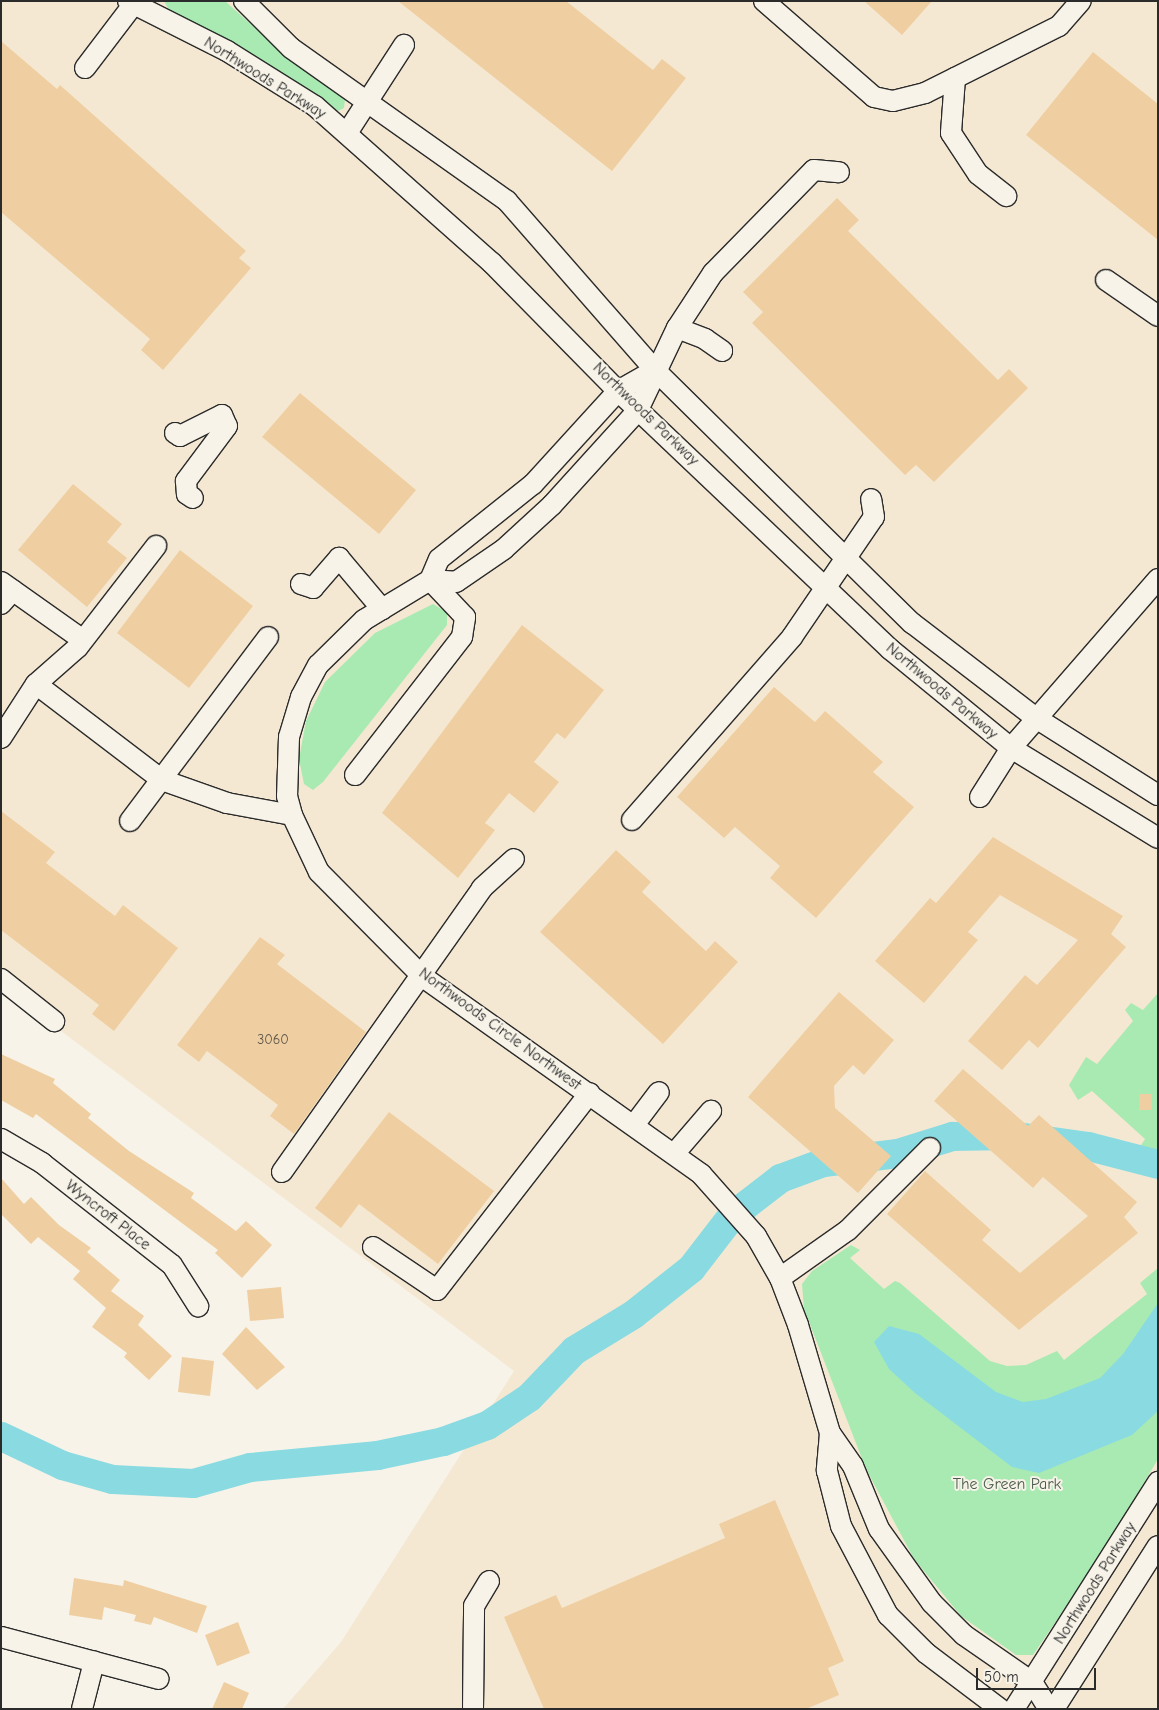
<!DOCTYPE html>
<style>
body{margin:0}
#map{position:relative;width:1159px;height:1710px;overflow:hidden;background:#f7f3e8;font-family:"Comic Neue",sans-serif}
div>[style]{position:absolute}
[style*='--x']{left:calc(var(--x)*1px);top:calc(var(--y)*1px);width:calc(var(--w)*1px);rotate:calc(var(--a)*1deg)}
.built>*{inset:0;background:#f5e8d3}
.green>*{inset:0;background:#a9eab2}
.water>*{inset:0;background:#89dbe1}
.river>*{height:29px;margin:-14.5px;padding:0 14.5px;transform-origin:14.5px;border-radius:14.5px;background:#89dbe1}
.building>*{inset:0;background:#efcfa1}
.roads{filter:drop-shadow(1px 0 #2b2b2b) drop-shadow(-1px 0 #2b2b2b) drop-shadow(0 1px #2b2b2b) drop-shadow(0 -1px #2b2b2b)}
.minor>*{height:20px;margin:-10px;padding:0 10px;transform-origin:10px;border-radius:10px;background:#f7f3e8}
span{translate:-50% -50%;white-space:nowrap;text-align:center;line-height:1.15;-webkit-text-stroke:4px #f7f3e8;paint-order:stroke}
.number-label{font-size:14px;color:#5c5448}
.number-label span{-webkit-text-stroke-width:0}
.street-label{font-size:16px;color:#2b2b2b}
.park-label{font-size:16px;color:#4a5b4d}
.frame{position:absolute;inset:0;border:2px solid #2b2b2b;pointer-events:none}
.scale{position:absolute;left:976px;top:1668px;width:120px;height:22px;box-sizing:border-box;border:2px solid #2b2b2b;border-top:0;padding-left:6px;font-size:15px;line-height:18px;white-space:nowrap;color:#2b2b2b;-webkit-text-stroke:4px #f7f3e8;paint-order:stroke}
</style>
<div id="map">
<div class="built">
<i style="clip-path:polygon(1px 1px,1158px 1px,1158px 1709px,283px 1709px,341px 1642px,514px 1371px,1px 986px)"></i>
</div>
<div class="green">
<i style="clip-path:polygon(164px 1px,225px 1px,284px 54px,337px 89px,345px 100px,344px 108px,332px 114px,171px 14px)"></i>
<i style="clip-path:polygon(433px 604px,447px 612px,447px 625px,323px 782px,313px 790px,304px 784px,299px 759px,306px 721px,325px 682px,375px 633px)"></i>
<i style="clip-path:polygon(1158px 993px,1158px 1168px,1138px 1150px,1145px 1139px,1092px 1091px,1078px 1100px,1069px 1085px,1086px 1057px,1097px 1064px,1133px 1021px,1125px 1010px,1131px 1003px,1143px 1010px)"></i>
<i style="clip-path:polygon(851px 1245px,860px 1250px,850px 1258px,884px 1289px,895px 1281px,900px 1283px,990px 1361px,1007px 1366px,1026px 1365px,1057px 1351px,1064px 1360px,1147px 1294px,1140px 1283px,1158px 1268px,1158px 1459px,1100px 1557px,1033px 1655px,1016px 1655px,961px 1616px,914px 1559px,866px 1469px,804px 1309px,802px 1284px,812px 1271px)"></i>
</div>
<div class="water">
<i style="clip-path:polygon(1158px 1303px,1158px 1411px,1132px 1435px,1039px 1473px,1012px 1467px,915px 1393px,889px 1369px,874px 1342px,889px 1326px,919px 1334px,996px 1392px,1023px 1402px,1046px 1399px,1100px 1378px,1123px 1354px)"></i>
</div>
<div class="river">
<i style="--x:1;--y:1436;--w:68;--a:25.4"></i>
<i style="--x:62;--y:1465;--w:52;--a:15.6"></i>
<i style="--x:112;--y:1479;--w:81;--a:2.8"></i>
<i style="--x:193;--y:1483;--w:59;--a:-15.7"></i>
<i style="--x:250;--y:1467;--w:128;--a:-5.4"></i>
<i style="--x:377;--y:1455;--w:67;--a:-12"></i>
<i style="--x:443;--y:1441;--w:47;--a:-20"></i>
<i style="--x:487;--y:1425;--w:50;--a:-33.7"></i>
<i style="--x:529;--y:1397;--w:65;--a:-46.2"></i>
<i style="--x:574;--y:1350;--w:69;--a:-31.4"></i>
<i style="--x:633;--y:1314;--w:74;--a:-38.4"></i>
<i style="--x:691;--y:1268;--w:67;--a:-52.3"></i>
<i style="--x:732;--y:1215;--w:61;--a:-37.6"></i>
<i style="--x:780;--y:1178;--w:46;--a:-20.4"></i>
<i style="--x:823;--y:1162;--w:75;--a:-6.9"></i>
<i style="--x:897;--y:1153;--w:58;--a:-17.2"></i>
<i style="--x:952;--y:1136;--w:58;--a:-1"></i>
<i style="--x:1010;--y:1135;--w:79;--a:8"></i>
<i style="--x:1088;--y:1146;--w:72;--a:14.4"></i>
</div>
<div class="building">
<i style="clip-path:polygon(398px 1px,566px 1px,653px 70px,662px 59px,686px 78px,612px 171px)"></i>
<i style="clip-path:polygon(864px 1px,932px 1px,902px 35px)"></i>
<i style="clip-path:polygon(1px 41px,57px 89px,60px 85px,246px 251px,239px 258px,251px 268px,163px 370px,141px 350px,150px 339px,1px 212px)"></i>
<i style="clip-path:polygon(1093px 52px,1158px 104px,1158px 240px,1026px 135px)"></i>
<i style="clip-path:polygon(837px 198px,859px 220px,848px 231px,998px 380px,1009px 369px,1028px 388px,934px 482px,916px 465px,905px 475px,752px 323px,763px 312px,743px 292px)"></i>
<i style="clip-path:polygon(300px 393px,416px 490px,379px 534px,262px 437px)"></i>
<i style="clip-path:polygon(73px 484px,122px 524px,107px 542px,127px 558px,87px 607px,18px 550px)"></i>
<i style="clip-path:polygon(180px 550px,253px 606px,189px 688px,117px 633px)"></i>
<i style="clip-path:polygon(522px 625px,604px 690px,565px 739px,557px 733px,534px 762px,559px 782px,534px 813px,509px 793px,485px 823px,495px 830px,458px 878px,382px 813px)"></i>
<i style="clip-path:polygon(774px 687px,815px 722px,825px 711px,883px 762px,873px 772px,914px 807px,816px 918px,770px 878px,780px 866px,735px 827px,724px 838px,677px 797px)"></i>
<i style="clip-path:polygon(1px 811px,55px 852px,46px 863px,115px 916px,123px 905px,178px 948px,114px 1031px,92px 1014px,99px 1005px,1px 930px)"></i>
<i style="clip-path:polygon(993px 837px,1123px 916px,1111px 934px,1126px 947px,1038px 1048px,1029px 1040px,1002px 1070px,968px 1041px,1025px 975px,1037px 985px,1078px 940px,1000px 895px,968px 932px,978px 940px,924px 1003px,875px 961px,930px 898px,936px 903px)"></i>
<i style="clip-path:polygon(616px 850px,651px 882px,642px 892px,706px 951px,715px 941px,738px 962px,663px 1044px,540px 932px)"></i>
<i style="clip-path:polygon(260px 937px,285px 955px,277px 964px,366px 1032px,294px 1134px,270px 1116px,278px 1105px,207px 1051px,199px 1062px,177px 1045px)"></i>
<i style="clip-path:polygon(839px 992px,894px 1040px,864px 1075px,853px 1065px,834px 1086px,835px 1108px,891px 1156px,858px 1193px,748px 1097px)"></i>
<i style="clip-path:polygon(1px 1054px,55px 1079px,53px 1083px,91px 1114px,88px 1118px,129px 1151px,194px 1193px,191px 1198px,236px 1231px,246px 1221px,272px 1245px,242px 1278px,215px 1253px,218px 1250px,36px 1114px,33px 1118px,1px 1100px)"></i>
<i style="clip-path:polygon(963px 1069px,1028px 1126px,1039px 1115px,1137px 1202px,1124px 1217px,1138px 1233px,1019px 1330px,887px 1214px,925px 1171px,991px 1230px,982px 1240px,1020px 1273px,1088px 1216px,1043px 1177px,1033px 1188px,934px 1101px)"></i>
<i style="clip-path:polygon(1139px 1094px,1152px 1094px,1152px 1110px,1139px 1110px)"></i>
<i style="clip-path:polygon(389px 1112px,494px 1191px,438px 1264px,359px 1204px,341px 1228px,315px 1208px)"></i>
<i style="clip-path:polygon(1px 1178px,24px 1204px,31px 1197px,59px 1225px,91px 1248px,87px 1252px,120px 1280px,111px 1291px,144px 1316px,138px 1325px,172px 1356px,149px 1380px,124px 1357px,127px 1353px,92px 1327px,106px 1308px,73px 1279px,80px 1271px,38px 1237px,31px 1244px,1px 1214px)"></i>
<i style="clip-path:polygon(281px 1287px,284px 1318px,250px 1321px,247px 1290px)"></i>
<i style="clip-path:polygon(246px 1327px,285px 1367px,257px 1390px,222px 1354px)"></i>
<i style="clip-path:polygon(182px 1357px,214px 1361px,210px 1396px,178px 1392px)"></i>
<i style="clip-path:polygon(775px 1500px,844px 1661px,828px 1668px,839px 1695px,806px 1709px,544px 1709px,504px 1617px,556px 1595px,562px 1608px,725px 1538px,719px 1524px)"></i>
<i style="clip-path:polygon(74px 1578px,123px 1586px,124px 1580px,207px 1606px,197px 1633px,154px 1617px,151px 1625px,134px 1621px,136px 1615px,104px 1607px,102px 1620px,69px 1615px)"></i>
<i style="clip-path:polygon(238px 1622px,250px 1653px,217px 1666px,205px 1635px)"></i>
<i style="clip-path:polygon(224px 1682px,249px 1693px,242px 1709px,212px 1709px)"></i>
</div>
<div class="roads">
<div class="minor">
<i style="--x:128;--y:1;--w:111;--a:26.8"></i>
<i style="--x:227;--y:51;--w:104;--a:32"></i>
<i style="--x:315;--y:106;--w:237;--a:41.6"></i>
<i style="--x:492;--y:263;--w:180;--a:45.5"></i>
<i style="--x:618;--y:391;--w:375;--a:43.5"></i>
<i style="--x:890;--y:649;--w:156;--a:39.3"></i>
<i style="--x:1011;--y:748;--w:172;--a:31.5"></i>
<i style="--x:244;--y:1;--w:66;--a:45"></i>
<i style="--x:291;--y:48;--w:265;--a:35.3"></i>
<i style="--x:507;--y:201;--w:225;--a:48.8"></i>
<i style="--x:655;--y:370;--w:361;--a:44.6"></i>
<i style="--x:912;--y:623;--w:156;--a:37.5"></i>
<i style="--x:1036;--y:718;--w:144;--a:32.3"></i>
<i style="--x:764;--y:1;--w:146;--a:41.1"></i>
<i style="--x:874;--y:97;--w:19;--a:12"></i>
<i style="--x:893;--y:101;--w:33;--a:-14"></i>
<i style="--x:925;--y:93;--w:150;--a:-26.6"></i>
<i style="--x:1059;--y:26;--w:33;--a:-49"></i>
<i style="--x:85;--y:68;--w:84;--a:-52.7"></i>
<i style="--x:955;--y:78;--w:55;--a:94.2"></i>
<i style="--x:951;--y:133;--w:49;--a:56.6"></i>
<i style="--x:978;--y:174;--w:36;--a:38"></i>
<i style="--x:347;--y:133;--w:105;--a:-57.1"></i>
<i style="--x:1106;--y:280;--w:63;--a:34.7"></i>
<i style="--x:677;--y:328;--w:30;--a:21"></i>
<i style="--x:705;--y:339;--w:21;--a:35"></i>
<i style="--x:655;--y:370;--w:43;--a:150.4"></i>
<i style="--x:618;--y:391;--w:126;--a:132.4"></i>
<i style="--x:533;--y:484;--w:120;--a:141.4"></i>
<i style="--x:439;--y:559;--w:23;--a:113"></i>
<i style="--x:430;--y:580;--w:77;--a:148.8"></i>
<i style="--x:364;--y:620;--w:64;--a:135.6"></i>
<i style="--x:318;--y:665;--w:36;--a:118"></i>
<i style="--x:301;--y:697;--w:42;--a:106.7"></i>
<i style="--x:289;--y:737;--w:59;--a:91.9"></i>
<i style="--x:287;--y:796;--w:20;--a:75"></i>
<i style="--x:292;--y:815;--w:63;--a:64.7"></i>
<i style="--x:319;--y:872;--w:148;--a:45.3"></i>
<i style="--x:423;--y:977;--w:341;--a:35.3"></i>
<i style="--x:701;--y:1174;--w:83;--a:48.4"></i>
<i style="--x:756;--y:1236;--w:48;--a:60.3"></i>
<i style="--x:780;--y:1278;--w:50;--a:69"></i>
<i style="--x:798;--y:1325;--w:113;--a:73.5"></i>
<i style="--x:830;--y:1433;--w:40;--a:55.1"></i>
<i style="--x:853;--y:1466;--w:68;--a:67.6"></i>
<i style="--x:879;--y:1529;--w:91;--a:54.4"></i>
<i style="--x:932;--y:1603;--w:45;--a:45"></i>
<i style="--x:964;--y:1635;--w:83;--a:34.7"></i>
<i style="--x:1032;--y:1682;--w:32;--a:58"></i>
<i style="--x:175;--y:433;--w:6;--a:31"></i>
<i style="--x:180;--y:436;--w:47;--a:-26.6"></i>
<i style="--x:222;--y:415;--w:12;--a:66"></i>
<i style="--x:227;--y:426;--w:69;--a:126.7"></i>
<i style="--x:186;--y:481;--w:13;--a:86"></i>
<i style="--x:187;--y:494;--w:7;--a:34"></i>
<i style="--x:430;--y:580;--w:26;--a:4"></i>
<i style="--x:456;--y:582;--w:58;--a:-34.5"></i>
<i style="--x:504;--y:549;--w:65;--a:-42.5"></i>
<i style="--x:552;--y:505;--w:128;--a:-47.8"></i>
<i style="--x:638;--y:410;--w:91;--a:-64.6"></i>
<i style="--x:677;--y:328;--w:66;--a:-56.8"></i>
<i style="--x:713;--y:273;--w:144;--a:-45.6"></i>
<i style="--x:814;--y:170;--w:25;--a:5"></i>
<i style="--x:1;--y:582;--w:100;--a:35.3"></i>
<i style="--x:301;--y:584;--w:13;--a:18"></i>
<i style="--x:313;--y:588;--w:40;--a:-49"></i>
<i style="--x:339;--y:558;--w:67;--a:49.9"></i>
<i style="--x:1;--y:604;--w:18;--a:-49"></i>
<i style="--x:36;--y:684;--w:158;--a:37.3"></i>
<i style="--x:162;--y:780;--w:69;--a:19.5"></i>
<i style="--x:227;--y:803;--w:66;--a:10.5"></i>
<i style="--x:1;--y:738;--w:64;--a:-57.1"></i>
<i style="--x:36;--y:684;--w:56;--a:-41.4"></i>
<i style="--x:78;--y:647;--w:128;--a:-52.3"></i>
<i style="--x:355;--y:775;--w:175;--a:-52.2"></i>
<i style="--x:462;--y:637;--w:20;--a:-81"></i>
<i style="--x:465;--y:617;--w:51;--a:-133.4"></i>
<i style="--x:980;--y:797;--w:58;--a:-57.7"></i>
<i style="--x:1011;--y:748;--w:224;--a:-49"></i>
<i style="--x:632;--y:820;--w:243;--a:-48.8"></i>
<i style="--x:792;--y:637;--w:145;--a:-55.7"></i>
<i style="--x:874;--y:517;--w:18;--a:-99"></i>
<i style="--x:130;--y:821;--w:230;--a:-53.1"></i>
<i style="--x:1;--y:979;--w:68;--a:38.4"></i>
<i style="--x:634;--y:1125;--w:41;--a:-52.9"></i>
<i style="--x:1;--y:1139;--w:48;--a:30.3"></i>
<i style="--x:42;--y:1163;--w:165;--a:38.1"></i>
<i style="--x:172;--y:1265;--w:49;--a:57.6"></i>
<i style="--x:674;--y:1154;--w:57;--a:-49.3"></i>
<i style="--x:282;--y:1172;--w:347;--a:-54.8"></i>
<i style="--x:482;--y:888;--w:43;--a:-42.2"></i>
<i style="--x:373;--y:1247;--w:77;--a:33.9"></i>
<i style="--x:437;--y:1290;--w:249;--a:-52.2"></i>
<i style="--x:780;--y:1278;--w:83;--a:-35.2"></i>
<i style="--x:848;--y:1230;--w:116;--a:-45"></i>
<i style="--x:830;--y:1433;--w:38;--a:95"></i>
<i style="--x:827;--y:1471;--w:57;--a:75.7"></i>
<i style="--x:841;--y:1526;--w:101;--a:62.2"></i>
<i style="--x:888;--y:1615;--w:54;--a:45"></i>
<i style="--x:926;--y:1653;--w:93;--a:37.1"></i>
<i style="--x:1;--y:1637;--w:163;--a:14.9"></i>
<i style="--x:82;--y:1709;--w:49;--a:-75.7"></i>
<i style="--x:473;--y:1709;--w:103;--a:-89.4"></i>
<i style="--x:474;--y:1606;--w:29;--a:-59"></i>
<i style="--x:1014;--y:1709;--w:269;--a:-57.6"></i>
<i style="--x:1054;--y:1709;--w:193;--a:-57.5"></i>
</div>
</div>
<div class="number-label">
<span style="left:273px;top:1040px">3060</span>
</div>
<div class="street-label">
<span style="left:265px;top:78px;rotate:32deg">Northwoods Parkway</span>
<span style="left:646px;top:414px;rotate:44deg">Northwoods Parkway</span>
<span style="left:942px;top:691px;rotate:40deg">Northwoods Parkway</span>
<span style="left:500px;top:1029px;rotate:36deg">Northwoods Circle Northwest</span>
<span style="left:108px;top:1215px;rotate:38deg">Wyncroft Place</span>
<span style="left:1095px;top:1583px;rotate:-58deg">Northwoods Parkway</span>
</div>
<div class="park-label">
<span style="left:1007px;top:1484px">The Green Park</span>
</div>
<div class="frame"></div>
<div class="scale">50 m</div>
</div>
